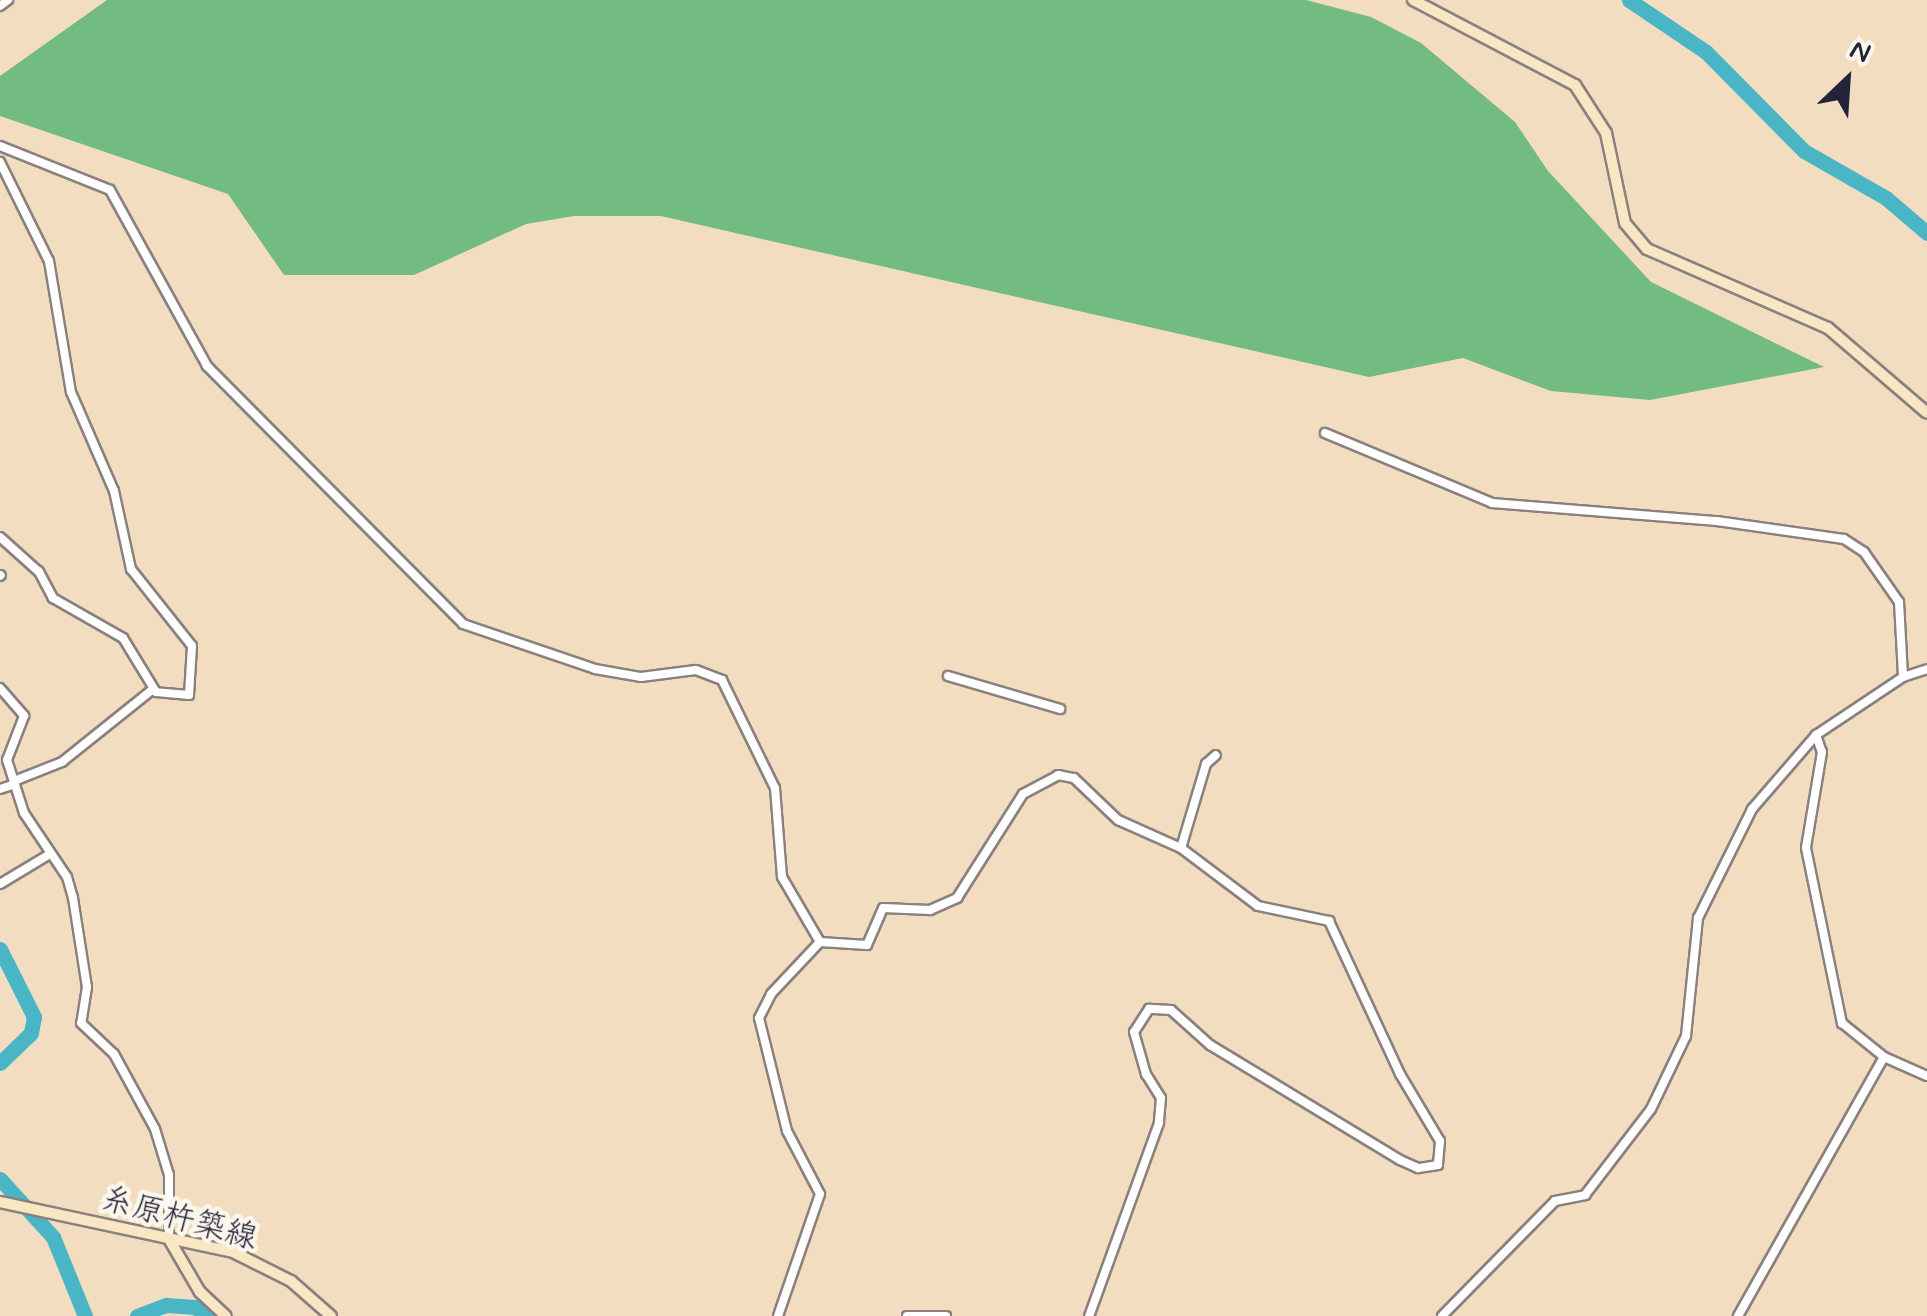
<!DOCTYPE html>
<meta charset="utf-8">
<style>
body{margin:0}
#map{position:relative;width:1927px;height:1316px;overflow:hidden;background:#f3ddc0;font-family:Mynerve,"Klee One",sans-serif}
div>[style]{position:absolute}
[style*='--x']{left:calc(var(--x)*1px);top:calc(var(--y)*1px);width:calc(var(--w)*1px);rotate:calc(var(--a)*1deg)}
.forest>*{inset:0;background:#72bb81}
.river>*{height:15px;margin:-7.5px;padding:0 7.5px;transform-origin:7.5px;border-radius:7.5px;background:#49b5c5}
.roads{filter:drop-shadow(2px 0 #8a807e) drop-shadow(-2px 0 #8a807e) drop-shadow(0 2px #8a807e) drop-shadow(0 -2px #8a807e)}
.street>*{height:8px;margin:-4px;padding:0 4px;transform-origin:4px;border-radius:4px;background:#fff}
.secondary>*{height:10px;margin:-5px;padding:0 5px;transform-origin:5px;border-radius:5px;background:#f9e7c3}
span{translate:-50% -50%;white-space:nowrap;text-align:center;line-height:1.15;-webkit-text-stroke:9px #fbf7ec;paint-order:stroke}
.street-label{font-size:32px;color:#22223b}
.north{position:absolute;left:1797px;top:30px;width:100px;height:100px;-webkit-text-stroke:8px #fbf7ec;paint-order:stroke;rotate:25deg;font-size:28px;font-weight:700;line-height:40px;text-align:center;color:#22223b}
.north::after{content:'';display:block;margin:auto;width:35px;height:45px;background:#22223b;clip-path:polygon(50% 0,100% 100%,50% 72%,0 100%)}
</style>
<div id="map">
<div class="forest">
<i style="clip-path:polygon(107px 0,1306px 0,1371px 17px,1421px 43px,1515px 122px,1548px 171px,1651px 282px,1824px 367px,1650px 400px,1551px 391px,1463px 358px,1369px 377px,661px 216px,574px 216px,526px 224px,414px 275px,284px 275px,228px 194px,0 116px,0 76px)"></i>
</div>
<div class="river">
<i style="--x:1629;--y:0;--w:93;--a:34"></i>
<i style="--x:1706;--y:52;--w:139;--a:45.3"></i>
<i style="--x:1804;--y:151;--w:95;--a:29.8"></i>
<i style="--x:1886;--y:198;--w:54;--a:40.5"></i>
<i style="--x:0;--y:949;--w:76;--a:63.4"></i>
<i style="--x:34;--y:1017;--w:16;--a:101"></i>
<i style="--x:31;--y:1033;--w:43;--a:135.9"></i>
<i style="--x:0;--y:1179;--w:79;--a:47.6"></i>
<i style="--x:53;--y:1237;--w:85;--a:67.9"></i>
<i style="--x:137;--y:1316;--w:31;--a:-21"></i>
<i style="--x:166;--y:1305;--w:29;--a:4"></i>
<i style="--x:195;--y:1307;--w:14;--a:39"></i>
</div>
<div class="roads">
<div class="street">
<i style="--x:0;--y:6;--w:10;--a:-37"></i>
<i style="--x:0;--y:146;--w:118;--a:21.8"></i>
<i style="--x:110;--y:190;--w:201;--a:61.1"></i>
<i style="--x:207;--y:366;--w:363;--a:45.2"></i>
<i style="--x:463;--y:624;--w:139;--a:18.8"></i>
<i style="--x:595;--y:669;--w:47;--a:9.9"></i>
<i style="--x:641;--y:677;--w:55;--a:-7.3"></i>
<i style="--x:696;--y:670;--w:28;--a:21"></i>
<i style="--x:722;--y:680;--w:120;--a:63.9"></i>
<i style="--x:775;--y:788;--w:89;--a:85.5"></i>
<i style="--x:782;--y:877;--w:75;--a:59.7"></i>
<i style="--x:0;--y:162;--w:110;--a:63.7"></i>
<i style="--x:49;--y:261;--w:133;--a:80.5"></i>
<i style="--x:71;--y:392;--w:108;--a:66.5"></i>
<i style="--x:114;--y:491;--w:80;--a:77.7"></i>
<i style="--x:131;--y:569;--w:98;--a:51.6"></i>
<i style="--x:192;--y:646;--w:49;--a:93.5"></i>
<i style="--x:189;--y:695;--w:33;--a:-175"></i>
<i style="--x:156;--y:692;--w:63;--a:-121.4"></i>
<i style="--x:123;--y:638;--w:81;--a:-150.3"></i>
<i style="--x:53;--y:598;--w:30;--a:-118"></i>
<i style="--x:39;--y:572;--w:52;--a:-138.1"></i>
<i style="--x:1325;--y:433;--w:181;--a:22.7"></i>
<i style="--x:1492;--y:503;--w:226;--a:4.6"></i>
<i style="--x:1717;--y:521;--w:128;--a:8.1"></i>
<i style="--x:1844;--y:539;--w:24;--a:33"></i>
<i style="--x:1864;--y:552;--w:61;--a:55"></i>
<i style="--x:1899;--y:602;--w:75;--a:86.9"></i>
<i style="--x:0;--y:576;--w:1;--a:-45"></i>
<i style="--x:948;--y:676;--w:117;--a:16.4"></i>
<i style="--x:0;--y:688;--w:37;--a:49"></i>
<i style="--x:24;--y:716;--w:47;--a:111.1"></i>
<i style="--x:7;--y:760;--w:56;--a:72.2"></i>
<i style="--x:24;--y:813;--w:77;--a:56.1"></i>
<i style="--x:67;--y:877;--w:22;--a:74"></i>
<i style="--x:73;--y:898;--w:90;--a:81.1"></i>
<i style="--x:87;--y:987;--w:36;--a:99"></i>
<i style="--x:81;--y:1023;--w:45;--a:43.2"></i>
<i style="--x:114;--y:1054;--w:85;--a:61.3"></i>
<i style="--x:155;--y:1129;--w:48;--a:73.1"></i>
<i style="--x:169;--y:1175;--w:64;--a:90"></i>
<i style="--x:1816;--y:735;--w:18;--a:71"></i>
<i style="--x:1822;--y:752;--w:97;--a:99.5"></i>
<i style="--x:1806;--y:848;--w:179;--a:78.4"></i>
<i style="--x:1842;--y:1023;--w:54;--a:39"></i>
<i style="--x:1884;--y:1057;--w:47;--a:23.8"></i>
<i style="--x:14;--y:781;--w:52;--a:-21.6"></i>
<i style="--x:62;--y:762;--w:117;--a:-38.7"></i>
<i style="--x:0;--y:789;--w:16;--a:-18"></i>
<i style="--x:1181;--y:848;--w:88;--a:-73.4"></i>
<i style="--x:1206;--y:764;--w:13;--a:-42"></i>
<i style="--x:0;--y:884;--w:58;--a:-31"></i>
<i style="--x:820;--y:942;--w:47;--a:3.7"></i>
<i style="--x:867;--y:945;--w:40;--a:-66.6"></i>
<i style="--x:883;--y:908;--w:47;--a:2.4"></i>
<i style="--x:930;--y:910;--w:30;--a:-24"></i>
<i style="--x:957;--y:898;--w:123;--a:-57.6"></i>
<i style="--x:1023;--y:794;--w:40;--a:-28"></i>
<i style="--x:1058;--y:775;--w:16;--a:11"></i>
<i style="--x:1074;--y:778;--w:61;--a:43.7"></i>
<i style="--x:1118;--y:820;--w:69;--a:24"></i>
<i style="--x:1181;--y:848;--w:96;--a:37"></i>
<i style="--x:1258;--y:906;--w:73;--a:11.9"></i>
<i style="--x:1329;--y:921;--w:169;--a:65.1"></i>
<i style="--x:1400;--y:1074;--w:78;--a:59.2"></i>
<i style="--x:1440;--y:1141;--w:24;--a:95"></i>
<i style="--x:1438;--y:1165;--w:20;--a:171"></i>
<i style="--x:1418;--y:1168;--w:20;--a:-156"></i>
<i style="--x:1400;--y:1160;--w:222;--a:-148.8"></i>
<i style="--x:1210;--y:1045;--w:52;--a:-138.1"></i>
<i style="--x:1171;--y:1010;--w:22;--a:-177"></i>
<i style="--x:1149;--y:1009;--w:27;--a:123"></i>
<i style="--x:1134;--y:1032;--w:44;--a:74.1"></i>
<i style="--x:1146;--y:1074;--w:28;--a:58"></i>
<i style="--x:1161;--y:1098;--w:25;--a:95"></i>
<i style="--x:1159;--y:1123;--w:205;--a:109.9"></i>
<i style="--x:778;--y:1316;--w:129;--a:-71"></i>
<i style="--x:820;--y:1194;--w:71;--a:-117.6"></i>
<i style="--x:787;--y:1131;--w:116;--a:-103.9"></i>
<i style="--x:759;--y:1018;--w:27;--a:-63"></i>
<i style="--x:771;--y:994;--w:71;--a:-46.7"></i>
<i style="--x:907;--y:1316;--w:39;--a:0"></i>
<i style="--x:1442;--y:1316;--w:161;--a:-45.5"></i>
<i style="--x:1555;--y:1201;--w:31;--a:-11"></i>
<i style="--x:1585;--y:1195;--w:108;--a:-52.5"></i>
<i style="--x:1651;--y:1109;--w:81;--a:-64.4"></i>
<i style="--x:1686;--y:1036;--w:119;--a:-84.2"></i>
<i style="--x:1698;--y:918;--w:122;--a:-63.6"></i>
<i style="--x:1752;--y:809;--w:98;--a:-49.1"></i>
<i style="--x:1816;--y:735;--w:105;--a:-33.7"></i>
<i style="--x:1903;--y:677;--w:25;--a:-18"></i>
<i style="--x:1738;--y:1316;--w:297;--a:-60.6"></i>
</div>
<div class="secondary">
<i style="--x:1413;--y:0;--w:183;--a:27.7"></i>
<i style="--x:1575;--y:85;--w:57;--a:57.1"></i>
<i style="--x:1606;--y:133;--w:92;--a:78.1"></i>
<i style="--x:1625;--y:223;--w:34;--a:50"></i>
<i style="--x:1647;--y:249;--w:197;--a:23.6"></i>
<i style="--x:1828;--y:328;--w:130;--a:40.6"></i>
<i style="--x:0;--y:1202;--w:238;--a:12.1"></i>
<i style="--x:233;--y:1252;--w:65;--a:26.6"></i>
<i style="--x:291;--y:1281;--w:53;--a:41.2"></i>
<i style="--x:169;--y:1239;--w:61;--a:59.7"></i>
<i style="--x:200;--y:1292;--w:35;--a:43"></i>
</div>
</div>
<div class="street-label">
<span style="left:179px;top:1219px;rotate:15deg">糸原杵築線</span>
</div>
<div class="north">N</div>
</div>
